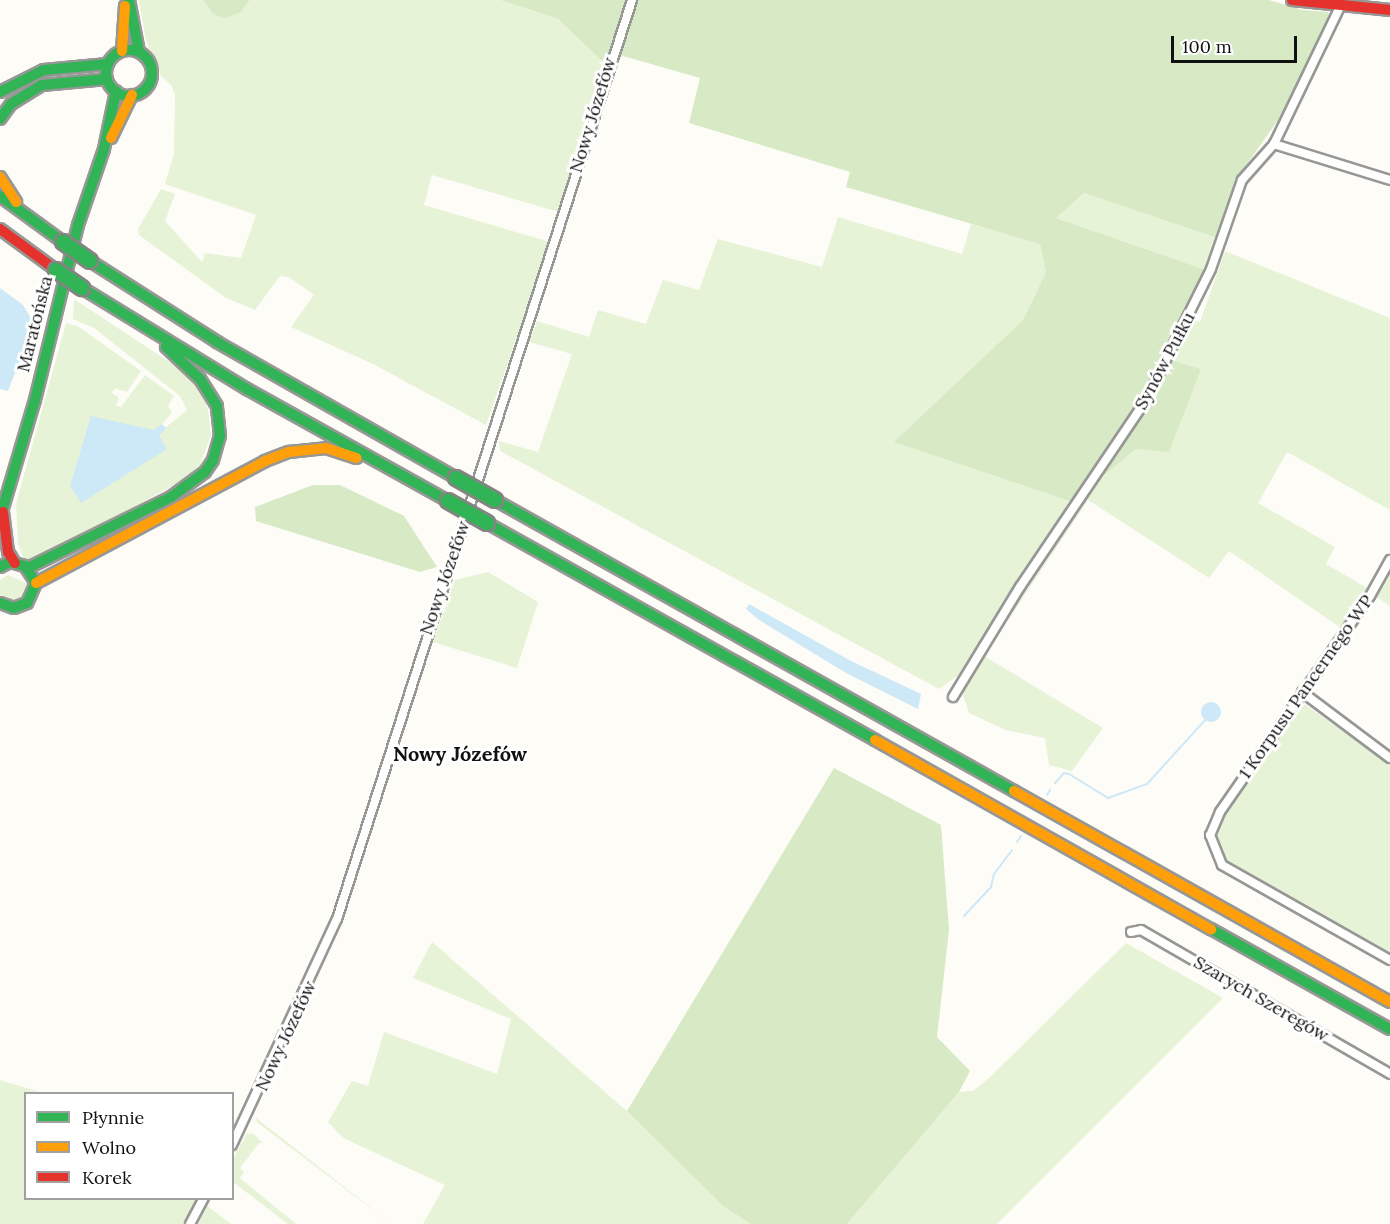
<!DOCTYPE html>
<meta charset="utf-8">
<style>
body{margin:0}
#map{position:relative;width:1390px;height:1224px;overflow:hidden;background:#fdfcf7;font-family:Lora,serif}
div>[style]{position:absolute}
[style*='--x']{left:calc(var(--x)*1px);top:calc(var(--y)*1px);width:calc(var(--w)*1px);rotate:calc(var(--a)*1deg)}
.green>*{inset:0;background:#e7f3d7}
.forest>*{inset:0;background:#d8eac5}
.water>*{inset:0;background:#cde8f7}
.round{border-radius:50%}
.stream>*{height:2px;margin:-1px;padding:0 1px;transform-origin:1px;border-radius:1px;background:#cde8f7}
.roads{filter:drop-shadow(2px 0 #979795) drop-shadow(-2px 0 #979795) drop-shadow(0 2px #979795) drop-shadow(0 -2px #979795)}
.street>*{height:8px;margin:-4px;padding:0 4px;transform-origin:4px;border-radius:4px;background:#fffffe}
.fast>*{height:10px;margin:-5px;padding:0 5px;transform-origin:5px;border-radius:5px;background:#30b455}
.fast>.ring{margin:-5px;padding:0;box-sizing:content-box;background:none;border:10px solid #30b455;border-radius:50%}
.slow>*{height:10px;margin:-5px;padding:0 5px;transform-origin:5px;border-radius:5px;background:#ff9f0a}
.jam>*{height:10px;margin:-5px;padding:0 5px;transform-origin:5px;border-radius:5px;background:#e5322d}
.bridges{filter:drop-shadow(2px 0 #858482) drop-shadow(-2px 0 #858482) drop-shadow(0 2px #858482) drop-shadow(0 -2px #858482)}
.fast-bridge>*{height:14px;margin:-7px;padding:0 7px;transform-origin:7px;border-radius:7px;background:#30b455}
span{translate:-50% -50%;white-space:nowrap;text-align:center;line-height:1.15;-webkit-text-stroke:6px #fff;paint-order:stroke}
.street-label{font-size:18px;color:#111}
.neighbourhood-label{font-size:20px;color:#111;font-weight:700}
.legend{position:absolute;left:24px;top:1092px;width:210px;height:108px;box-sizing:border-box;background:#fff;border:2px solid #a0a0a0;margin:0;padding:8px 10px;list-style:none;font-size:18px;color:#111}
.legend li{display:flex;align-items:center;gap:12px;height:30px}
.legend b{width:30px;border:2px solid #a0a0a0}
.scale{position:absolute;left:1171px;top:36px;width:126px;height:27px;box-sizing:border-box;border:3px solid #111;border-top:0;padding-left:8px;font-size:18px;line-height:21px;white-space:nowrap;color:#111;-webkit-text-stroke:4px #fff;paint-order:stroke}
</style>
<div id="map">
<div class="green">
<i style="clip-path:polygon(139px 0,203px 0,213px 14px,241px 12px,250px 0,500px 0,558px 19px,603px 62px,559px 212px,432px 175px,424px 205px,550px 242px,486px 425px,373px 364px,291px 327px,314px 295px,289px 277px,280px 276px,255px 310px,226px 298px,139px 235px,138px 229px,161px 189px,175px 194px,165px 221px,202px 262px,205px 253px,241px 258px,256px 215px,165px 184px,174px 154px,175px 95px,171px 85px,161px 76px,146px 41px)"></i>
<i style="clip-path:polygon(1084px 193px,1217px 238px,1206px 270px,1056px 218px)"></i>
<i style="clip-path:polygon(838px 217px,962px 254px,971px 224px,1040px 243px,1046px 272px,1023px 320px,895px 442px,1072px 502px,1136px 449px,1201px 369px,1163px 359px,1183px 316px,1200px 322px,1225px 251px,1390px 318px,1390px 510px,1287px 452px,1258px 503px,1335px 547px,1326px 564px,1367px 588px,1341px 628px,1229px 551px,1209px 578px,1088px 500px,984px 656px,1103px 728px,1072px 771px,1049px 765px,1045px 738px,1006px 730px,969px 713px,957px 676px,939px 689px,500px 451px,499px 441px,538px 452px,572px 354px,529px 342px,537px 321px,589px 337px,598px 310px,646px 324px,663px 280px,699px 290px,718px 239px,822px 267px)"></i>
<i style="clip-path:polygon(74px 299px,180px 369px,200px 390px,208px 409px,211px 435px,200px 465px,187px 478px,36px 560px,24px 559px,18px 544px,16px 504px,66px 323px,79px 327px,141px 371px,127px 392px,115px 388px,112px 393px,119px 398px,116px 406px,121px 407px,145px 375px,174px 396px,168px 406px,172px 413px,162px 424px,165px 428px,187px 410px,180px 396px,94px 328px,73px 319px)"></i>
<i style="clip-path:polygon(1390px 571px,1390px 606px,1375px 596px)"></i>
<i style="clip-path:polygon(488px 572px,538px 602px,517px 668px,433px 642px,455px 580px)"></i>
<i style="clip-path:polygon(8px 575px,28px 584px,25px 596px,16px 602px,0 594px,0 580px)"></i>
<i style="clip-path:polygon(1303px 703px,1390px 765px,1390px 952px,1226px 860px,1217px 848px,1216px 833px,1223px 812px,1296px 705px)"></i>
<i style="clip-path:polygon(432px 942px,627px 1111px,723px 1206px,751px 1224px,423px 1224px,445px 1185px,343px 1138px,328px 1122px,352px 1081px,368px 1086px,384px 1032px,497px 1074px,511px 1019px,413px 978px)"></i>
<i style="clip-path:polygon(1126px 943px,1223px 998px,997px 1224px,847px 1224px,959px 1092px,973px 1091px,988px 1079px)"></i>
<i style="clip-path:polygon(0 1080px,43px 1093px,26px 1094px,26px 1198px,197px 1199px,183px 1224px,0 1224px)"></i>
<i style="clip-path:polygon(255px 1117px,270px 1129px,392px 1224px,258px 1123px)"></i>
<i style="clip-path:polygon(247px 1133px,254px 1134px,263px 1143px,259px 1143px,240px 1168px,244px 1172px,240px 1178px,296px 1224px,288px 1224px,233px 1182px,233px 1159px)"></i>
<i style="clip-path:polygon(207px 1206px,231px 1224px,198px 1224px)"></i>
</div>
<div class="forest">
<i style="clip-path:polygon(203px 0,250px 0,241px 12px,225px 18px,213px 14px)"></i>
<i style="clip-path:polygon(500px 0,1269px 0,1303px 10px,1328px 12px,1330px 18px,1283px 113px,1240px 174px,1217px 238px,1084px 193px,1056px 218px,1206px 270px,1163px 358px,1201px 369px,1169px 452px,1136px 449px,1072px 502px,894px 442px,1023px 320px,1046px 272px,1040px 244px,846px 187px,850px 172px,689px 123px,700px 78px,623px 56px,603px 62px,558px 19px)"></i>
<i style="clip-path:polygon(313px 485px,340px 485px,404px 516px,437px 567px,420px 572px,256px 521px,255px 507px)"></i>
<i style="clip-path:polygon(834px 768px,941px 825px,949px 930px,937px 1037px,970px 1071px,959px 1092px,847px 1224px,751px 1224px,723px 1206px,627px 1111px)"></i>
</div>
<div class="water">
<i style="clip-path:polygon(0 288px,23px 305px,34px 323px,8px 391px,0 389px)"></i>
<i style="clip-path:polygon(91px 416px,153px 430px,162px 424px,166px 428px,159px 436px,167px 449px,81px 503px,70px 486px)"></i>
<i style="clip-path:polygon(749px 604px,851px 661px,921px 694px,918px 709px,846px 673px,759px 620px,746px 609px)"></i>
<i class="round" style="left:1201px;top:702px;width:20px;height:20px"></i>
</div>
<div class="stream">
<i style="--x:1055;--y:783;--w:13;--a:-48"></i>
<i style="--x:1064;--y:773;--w:5;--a:11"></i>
<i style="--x:1069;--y:774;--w:46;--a:31.6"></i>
<i style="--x:1108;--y:798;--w:41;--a:-19.7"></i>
<i style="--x:1147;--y:784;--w:89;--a:-47.7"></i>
<i style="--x:1047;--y:795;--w:6;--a:-59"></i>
<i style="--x:1017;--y:842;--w:7;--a:-56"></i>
<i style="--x:964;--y:916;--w:40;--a:-47"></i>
<i style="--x:991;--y:887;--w:13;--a:-77"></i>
<i style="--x:994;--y:874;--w:30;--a:-53"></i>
</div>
<div class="roads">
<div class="street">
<i style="--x:1274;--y:144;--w:121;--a:17.2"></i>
<i style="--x:1390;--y:560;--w:41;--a:119.1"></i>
<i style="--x:1370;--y:596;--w:263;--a:124.8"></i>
<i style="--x:1220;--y:812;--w:25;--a:113"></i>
<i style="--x:1210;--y:835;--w:32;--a:68"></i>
<i style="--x:1222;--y:865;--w:193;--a:29.5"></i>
<i style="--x:1302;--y:692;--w:110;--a:36.9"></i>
<i style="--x:953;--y:697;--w:129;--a:-58.7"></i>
<i style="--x:1020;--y:587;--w:223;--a:-56"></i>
<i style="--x:1145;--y:402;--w:148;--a:-63.6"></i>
<i style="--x:1211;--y:269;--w:94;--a:-70.8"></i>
<i style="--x:1242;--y:180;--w:48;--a:-48.4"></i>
<i style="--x:1274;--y:144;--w:152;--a:-64.3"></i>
<i style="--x:1131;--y:932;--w:10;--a:-11"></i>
<i style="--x:1141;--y:930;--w:288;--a:30"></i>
<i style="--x:232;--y:1145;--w:249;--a:-65.1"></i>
<i style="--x:337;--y:919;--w:965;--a:-72.2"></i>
<i style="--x:190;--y:1224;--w:30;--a:-62"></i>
</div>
<div class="fast">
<i style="--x:129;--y:0;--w:53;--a:79.1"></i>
<i class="ring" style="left:106px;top:50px;width:36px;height:36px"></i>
<i style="--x:0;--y:92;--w:49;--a:-26.6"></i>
<i style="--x:44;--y:70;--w:64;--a:-5.4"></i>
<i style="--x:0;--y:119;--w:19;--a:-54"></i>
<i style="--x:11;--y:104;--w:36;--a:-32"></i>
<i style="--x:42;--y:85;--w:65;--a:-5.3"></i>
<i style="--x:0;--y:196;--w:78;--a:36.1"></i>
<i style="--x:90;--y:261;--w:151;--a:32.5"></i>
<i style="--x:217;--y:342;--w:275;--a:29.6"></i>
<i style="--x:82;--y:288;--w:193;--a:31.5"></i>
<i style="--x:247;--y:389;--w:230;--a:29.1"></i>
<i style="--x:495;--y:500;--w:595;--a:29.28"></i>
<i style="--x:0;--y:518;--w:123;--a:-73.5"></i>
<i style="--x:35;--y:400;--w:180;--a:-76.2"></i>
<i style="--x:78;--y:225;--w:80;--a:-71.1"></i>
<i style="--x:104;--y:149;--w:59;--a:-78.3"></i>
<i style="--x:487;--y:523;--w:445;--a:29.2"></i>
<i style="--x:0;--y:567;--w:11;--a:-27"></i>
<i style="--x:10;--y:562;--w:16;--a:15"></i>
<i style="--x:25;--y:566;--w:20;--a:57"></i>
<i style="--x:36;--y:583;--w:22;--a:114"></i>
<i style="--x:27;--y:603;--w:14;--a:159"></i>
<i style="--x:14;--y:608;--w:15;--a:-160"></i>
<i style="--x:28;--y:568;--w:160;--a:-26.4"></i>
<i style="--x:171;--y:497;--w:42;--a:-36.3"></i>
<i style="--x:205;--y:472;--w:14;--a:-56"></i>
<i style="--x:213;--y:460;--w:25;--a:-74"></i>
<i style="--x:220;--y:436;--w:30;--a:-96"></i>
<i style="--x:217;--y:406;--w:32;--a:-122"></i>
<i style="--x:200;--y:379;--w:47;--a:-136.7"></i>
<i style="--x:1211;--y:929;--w:205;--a:29.2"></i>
</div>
<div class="slow">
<i style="--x:122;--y:51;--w:45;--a:-86.2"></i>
<i style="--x:111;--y:138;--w:48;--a:-64"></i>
<i style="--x:0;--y:177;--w:30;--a:57"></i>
<i style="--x:36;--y:583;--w:259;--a:-28"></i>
<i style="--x:265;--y:461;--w:26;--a:-21"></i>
<i style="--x:289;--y:452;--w:37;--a:-6"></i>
<i style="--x:326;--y:448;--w:32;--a:18"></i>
<i style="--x:875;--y:740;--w:386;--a:29.4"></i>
<i style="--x:1014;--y:791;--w:431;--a:29.3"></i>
</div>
<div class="jam">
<i style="--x:1292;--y:0;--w:99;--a:5.8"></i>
<i style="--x:0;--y:229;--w:69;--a:36.2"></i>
<i style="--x:3;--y:512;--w:40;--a:82.9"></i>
<i style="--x:8;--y:552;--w:13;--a:58"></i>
</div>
</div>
<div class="bridges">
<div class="fast-bridge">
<i style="--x:63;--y:242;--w:33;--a:35"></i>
<i style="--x:56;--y:270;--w:32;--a:35"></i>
<i style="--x:456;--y:478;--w:45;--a:29.4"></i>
<i style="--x:448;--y:501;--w:45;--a:29.4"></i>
</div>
</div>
<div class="street-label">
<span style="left:593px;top:115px;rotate:-73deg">Nowy Józefów</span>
<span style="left:35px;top:324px;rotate:-76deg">Maratońska</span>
<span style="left:1165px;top:361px;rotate:-62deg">Synów Pułku</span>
<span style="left:445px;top:578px;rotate:-71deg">Nowy Józefów</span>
<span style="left:1306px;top:687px;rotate:-55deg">1 Korpusu Pancernego WP</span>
<span style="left:1261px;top:999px;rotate:30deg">Szarych Szeregów</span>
<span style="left:286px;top:1036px;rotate:-65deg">Nowy Józefów</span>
</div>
<div class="neighbourhood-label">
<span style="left:460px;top:753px">Nowy Józefów</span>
</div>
<ul class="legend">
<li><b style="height:8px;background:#30b455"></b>Płynnie</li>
<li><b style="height:8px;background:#ff9f0a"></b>Wolno</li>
<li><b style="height:8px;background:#e5322d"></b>Korek</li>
</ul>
<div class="scale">100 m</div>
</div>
